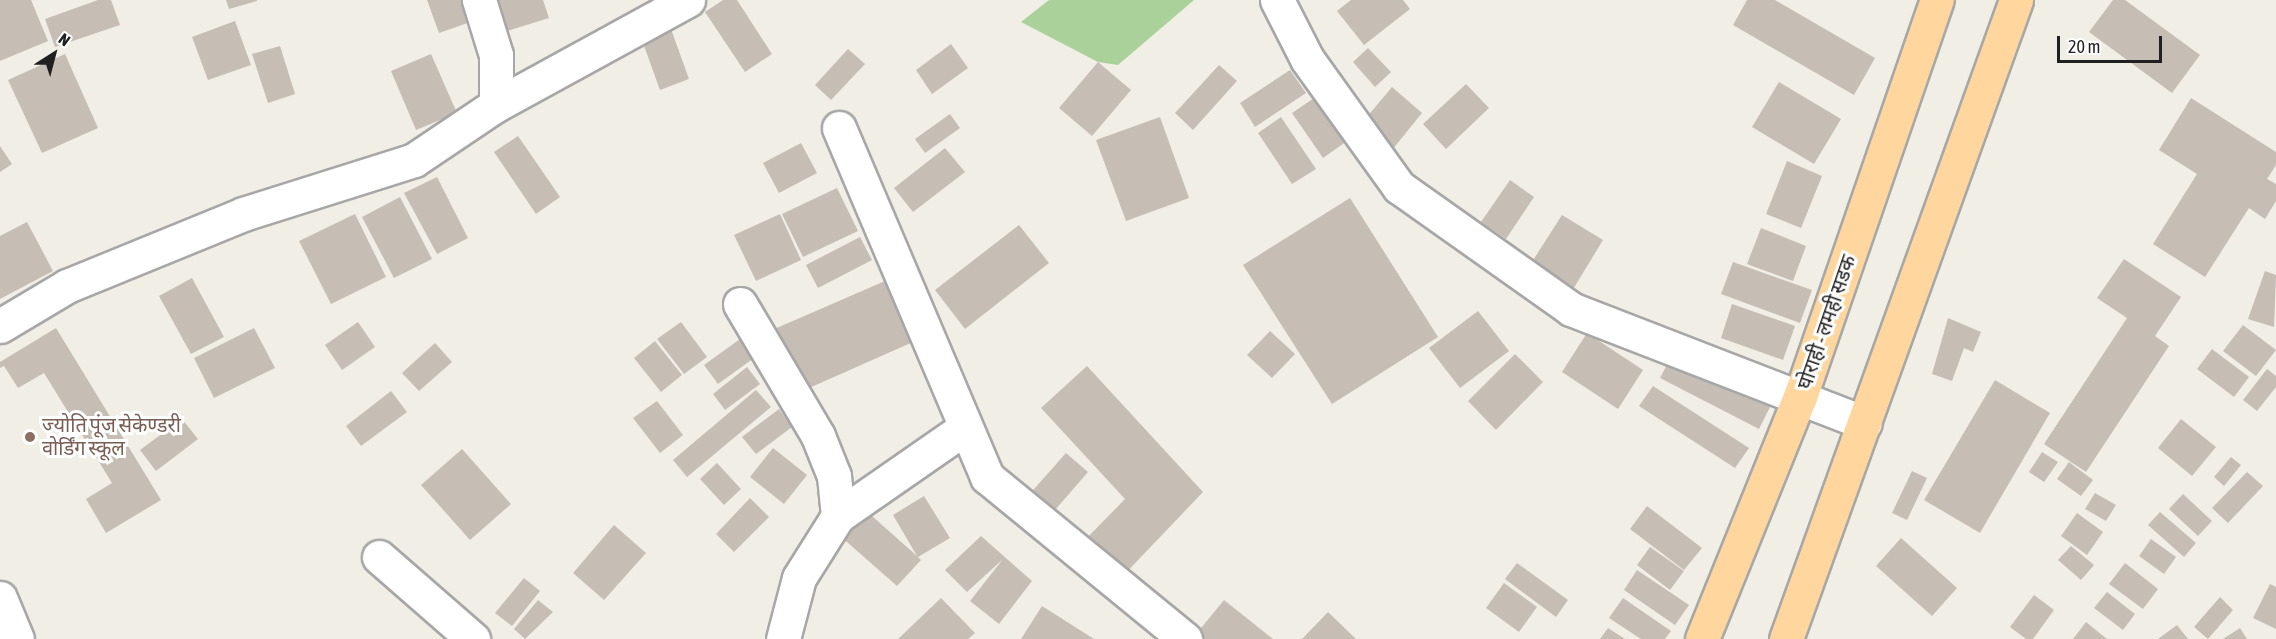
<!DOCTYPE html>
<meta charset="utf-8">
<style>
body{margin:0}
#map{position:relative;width:2276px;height:639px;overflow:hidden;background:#f1eee6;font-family:"Asap Condensed","Noto Sans Devanagari",sans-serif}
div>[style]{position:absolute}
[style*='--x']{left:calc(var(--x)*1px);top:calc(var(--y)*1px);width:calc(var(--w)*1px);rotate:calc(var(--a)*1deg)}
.forest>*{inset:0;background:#aad19a}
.building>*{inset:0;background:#c6bdb5}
.roads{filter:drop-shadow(2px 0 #a7a7a7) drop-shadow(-2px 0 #a7a7a7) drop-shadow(0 2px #a7a7a7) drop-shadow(0 -2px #a7a7a7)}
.minor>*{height:33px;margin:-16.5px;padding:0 16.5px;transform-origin:16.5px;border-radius:16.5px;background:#fff}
.primary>*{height:33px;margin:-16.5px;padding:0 16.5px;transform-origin:16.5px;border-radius:16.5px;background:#fed69e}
.dots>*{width:16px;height:16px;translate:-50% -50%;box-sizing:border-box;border:3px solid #fff;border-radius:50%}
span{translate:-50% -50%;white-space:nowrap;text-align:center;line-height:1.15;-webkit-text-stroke:6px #fff;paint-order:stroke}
.street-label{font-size:20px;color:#202020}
.education-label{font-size:20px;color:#785e54}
.left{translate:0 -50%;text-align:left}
.north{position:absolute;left:24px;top:24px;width:60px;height:60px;-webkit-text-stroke:4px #fff;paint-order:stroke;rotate:36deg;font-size:16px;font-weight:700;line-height:24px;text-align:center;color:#202020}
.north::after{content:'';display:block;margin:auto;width:21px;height:27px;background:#202020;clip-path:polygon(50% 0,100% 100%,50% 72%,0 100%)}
.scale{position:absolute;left:2057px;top:36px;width:105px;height:27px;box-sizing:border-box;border:3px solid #202020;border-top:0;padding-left:8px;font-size:18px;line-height:21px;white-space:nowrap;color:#202020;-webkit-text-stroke:4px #fff;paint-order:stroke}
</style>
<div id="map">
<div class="forest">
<i style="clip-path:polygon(1049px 0,1194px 0,1118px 65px,1098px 62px,1021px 22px)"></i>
</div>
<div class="building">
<i style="clip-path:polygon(0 0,31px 0,48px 41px,0 61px)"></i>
<i style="clip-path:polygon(98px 0,111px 0,120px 25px,55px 47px,45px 19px)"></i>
<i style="clip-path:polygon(226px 0,257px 0,257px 1px,229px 9px)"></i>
<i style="clip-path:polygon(427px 0,473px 0,479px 19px,439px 33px)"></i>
<i style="clip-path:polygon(497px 0,543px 0,549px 18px,507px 31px)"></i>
<i style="clip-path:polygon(723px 0,737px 0,772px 54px,745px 72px,705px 12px)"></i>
<i style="clip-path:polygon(1351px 0,1403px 0,1410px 9px,1364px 45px,1337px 11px)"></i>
<i style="clip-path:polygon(1747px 0,1775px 0,1875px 58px,1854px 95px,1733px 25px)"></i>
<i style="clip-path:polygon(2113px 0,2125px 0,2200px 55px,2172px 93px,2089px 32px)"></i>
<i style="clip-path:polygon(667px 18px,689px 79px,660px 90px,638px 29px)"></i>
<i style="clip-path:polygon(235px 21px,251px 65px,208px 80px,192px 37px)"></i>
<i style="clip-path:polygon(951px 44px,968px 68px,932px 94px,916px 70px)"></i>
<i style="clip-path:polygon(280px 46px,295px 94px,268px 103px,252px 54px)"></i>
<i style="clip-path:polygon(1368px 48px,1391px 72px,1375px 87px,1353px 62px)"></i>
<i style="clip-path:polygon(848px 49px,865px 64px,831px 100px,815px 85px)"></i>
<i style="clip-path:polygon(65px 54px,98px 128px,42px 153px,8px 80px)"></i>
<i style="clip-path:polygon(431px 54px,457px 113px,416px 130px,391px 71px)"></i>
<i style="clip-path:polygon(1098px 62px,1131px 90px,1092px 136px,1059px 108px)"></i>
<i style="clip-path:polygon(1219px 65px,1237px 81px,1193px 130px,1175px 113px)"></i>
<i style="clip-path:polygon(1290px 70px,1306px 93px,1255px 127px,1240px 103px)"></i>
<i style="clip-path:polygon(1779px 82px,1841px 119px,1814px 164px,1752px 127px)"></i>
<i style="clip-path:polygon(1466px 84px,1489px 108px,1446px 149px,1423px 124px)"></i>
<i style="clip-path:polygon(1392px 87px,1422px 113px,1392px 150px,1361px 124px)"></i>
<i style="clip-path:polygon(1323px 92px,1354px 136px,1323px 158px,1292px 113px)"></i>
<i style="clip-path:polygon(2191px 98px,2276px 152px,2276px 165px,2267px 179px,2276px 184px,2276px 201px,2265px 219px,2249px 208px,2205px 277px,2153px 244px,2197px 174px,2159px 150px)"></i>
<i style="clip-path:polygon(950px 114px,960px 128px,925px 153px,915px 139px)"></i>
<i style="clip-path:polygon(1160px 117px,1189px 198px,1126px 221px,1096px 140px)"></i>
<i style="clip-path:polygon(1281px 117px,1316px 169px,1292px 184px,1258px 133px)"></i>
<i style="clip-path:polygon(518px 136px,560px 197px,536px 214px,494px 152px)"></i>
<i style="clip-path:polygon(801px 143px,817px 173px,779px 193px,763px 163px)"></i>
<i style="clip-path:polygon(0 146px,12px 164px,0 172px)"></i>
<i style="clip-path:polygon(945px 148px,965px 172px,913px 212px,894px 188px)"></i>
<i style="clip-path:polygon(1787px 161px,1822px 176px,1801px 228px,1766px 214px)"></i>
<i style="clip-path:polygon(437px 177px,468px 238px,437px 254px,404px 193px)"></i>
<i style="clip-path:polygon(1510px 180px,1534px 197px,1506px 239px,1481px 222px)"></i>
<i style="clip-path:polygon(837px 188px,858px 231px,803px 257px,782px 214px)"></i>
<i style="clip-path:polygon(400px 197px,432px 259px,394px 278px,362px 217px)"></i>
<i style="clip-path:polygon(1350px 198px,1438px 337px,1332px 404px,1243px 265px)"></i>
<i style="clip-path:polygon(355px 214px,386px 277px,331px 304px,299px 241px)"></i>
<i style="clip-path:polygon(780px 214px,801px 260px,756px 281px,734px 235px)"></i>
<i style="clip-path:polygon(1562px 215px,1603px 240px,1572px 291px,1530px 265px)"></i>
<i style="clip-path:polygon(27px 222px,53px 271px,0 299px,0 236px)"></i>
<i style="clip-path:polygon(1019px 225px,1049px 263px,965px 329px,935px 290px)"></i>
<i style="clip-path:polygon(1761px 228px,1806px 246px,1793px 281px,1747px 264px)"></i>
<i style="clip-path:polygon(860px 237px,872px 260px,818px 288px,806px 265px)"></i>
<i style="clip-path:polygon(2124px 259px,2181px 297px,2155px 336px,2169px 346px,2086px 472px,2044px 444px,2127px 318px,2097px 298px)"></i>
<i style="clip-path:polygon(1733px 262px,1812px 290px,1800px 323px,1721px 294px)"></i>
<i style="clip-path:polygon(2265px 271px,2276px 275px,2274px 327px,2248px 319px)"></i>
<i style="clip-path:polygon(192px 278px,224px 337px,191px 354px,159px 296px)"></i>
<i style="clip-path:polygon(885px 281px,913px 342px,800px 392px,772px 330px)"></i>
<i style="clip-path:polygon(1732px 304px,1795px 326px,1783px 360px,1721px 338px)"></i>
<i style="clip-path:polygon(1478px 311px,1509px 351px,1460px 388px,1429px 348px)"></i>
<i style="clip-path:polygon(1948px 318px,1981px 332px,1973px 352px,1964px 348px,1952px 381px,1932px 374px)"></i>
<i style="clip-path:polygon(358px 322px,375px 347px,342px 370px,325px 345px)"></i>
<i style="clip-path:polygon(681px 322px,707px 357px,684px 374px,657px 339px)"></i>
<i style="clip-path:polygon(2243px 325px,2276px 350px,2256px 376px,2223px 351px)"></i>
<i style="clip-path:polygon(56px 328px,161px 500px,106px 533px,86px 499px,112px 483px,44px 373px,18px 388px,4px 366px,0 368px,0 362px)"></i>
<i style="clip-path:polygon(254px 328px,275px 368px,214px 398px,194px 358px)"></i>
<i style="clip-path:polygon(1270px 331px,1295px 354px,1272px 378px,1247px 355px)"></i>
<i style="clip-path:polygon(1587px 333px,1643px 370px,1618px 409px,1562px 372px)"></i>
<i style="clip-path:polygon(740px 339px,754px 358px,718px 384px,704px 365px)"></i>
<i style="clip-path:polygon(655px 341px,682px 375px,661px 392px,634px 358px)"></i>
<i style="clip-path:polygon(435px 343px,452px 362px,419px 391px,402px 373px)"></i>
<i style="clip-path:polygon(2212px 349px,2249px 377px,2234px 397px,2197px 369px)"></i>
<i style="clip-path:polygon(1515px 354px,1543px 382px,1496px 430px,1468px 401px)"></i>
<i style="clip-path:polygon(1672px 355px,1771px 405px,1759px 429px,1660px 378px)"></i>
<i style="clip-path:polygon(1087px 366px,1203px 492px,1120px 579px,1082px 543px,1125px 499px,1041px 408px)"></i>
<i style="clip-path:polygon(747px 367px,760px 384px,725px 410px,713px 394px)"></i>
<i style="clip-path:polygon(2267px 369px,2276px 376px,2276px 387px,2257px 411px,2243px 400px)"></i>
<i style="clip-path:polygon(1995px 380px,2050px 413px,1980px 533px,1924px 500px)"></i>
<i style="clip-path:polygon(1653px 386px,1749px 448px,1735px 468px,1639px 406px)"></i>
<i style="clip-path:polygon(756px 390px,771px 407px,687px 477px,673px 460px)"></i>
<i style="clip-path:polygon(391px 391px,407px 412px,361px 446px,346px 426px)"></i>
<i style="clip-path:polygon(657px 401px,683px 435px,660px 453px,633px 418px)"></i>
<i style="clip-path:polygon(779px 409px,792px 427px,756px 454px,742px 437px)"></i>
<i style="clip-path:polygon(182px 419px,198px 439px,156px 471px,140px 450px)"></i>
<i style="clip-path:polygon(2181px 419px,2216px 447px,2192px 476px,2158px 448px)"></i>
<i style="clip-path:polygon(773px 448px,807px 475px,784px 504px,750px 477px)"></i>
<i style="clip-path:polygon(462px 449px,511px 504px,470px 540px,421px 485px)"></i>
<i style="clip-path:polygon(2042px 452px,2058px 462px,2044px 482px,2029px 472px)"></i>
<i style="clip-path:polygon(1066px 453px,1088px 472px,1049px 517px,1027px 497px)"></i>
<i style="clip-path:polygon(2231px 457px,2241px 465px,2224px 486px,2214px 477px)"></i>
<i style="clip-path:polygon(2069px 462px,2093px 480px,2081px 496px,2057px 479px)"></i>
<i style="clip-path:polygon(717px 463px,741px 489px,724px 505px,700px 479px)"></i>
<i style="clip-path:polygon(1912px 471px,1927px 478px,1907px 520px,1892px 513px)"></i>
<i style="clip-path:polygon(2247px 472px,2263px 486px,2228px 523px,2212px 508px)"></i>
<i style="clip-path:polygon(2095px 493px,2116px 505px,2106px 521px,2085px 509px)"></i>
<i style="clip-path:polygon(2183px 494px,2212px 521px,2198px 536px,2169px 509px)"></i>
<i style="clip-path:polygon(924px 496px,950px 538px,918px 557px,921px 560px,897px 586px,839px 535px,863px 508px,917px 556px,893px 515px)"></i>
<i style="clip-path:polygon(750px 498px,769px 517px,734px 552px,716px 534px)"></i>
<i style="clip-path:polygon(1647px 506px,1702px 548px,1684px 570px,1630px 529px)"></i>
<i style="clip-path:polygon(2160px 512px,2196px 543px,2184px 557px,2148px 525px)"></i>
<i style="clip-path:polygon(2077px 513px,2103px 532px,2087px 555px,2061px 536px)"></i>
<i style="clip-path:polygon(614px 525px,646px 553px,604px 600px,573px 573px)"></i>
<i style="clip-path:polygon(981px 536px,1032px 581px,999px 624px,970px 601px,1003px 559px,967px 592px,945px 570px)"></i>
<i style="clip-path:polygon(1901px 538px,1957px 588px,1932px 616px,1876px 566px)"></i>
<i style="clip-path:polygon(2151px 539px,2176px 557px,2164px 574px,2139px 556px)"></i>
<i style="clip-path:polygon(2071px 546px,2094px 565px,2081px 580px,2058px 560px)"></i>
<i style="clip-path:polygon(1650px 547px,1684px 571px,1670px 590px,1637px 565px)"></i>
<i style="clip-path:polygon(1517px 563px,1568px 600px,1556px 617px,1505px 579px)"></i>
<i style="clip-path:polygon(2125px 563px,2158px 589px,2143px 609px,2109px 584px)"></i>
<i style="clip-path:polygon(1637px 570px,1689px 605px,1675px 625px,1624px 590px)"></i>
<i style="clip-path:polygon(524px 578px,540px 591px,512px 626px,495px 613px)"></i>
<i style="clip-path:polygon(1504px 583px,1537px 607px,1519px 632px,1486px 608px)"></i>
<i style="clip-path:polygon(2270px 584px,2276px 587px,2276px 629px,2253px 618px)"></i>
<i style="clip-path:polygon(2107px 592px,2135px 614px,2123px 630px,2094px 608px)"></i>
<i style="clip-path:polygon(2034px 595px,2054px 610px,2033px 639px,2026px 639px,2010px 627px)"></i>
<i style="clip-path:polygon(2220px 597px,2233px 610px,2208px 639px,2194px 627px)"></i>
<i style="clip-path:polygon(941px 598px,975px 633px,968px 639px,898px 639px)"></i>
<i style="clip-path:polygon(1623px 598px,1671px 631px,1665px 639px,1641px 639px,1609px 618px)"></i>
<i style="clip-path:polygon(538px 600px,553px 612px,525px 639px,514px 629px)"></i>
<i style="clip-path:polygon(1224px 600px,1273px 639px,1204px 639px,1197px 633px)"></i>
<i style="clip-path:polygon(1042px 606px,1094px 639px,1021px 639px)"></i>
<i style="clip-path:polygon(1328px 612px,1356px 639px,1302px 639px)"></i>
<i style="clip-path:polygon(2086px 622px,2107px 639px,2073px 639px)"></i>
<i style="clip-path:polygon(2177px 625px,2188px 639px,2158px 639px)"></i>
<i style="clip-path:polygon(1608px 628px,1625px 639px,1600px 639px)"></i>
<i style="clip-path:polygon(2240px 628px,2247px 639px,2223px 639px)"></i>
</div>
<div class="roads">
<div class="minor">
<i style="--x:1277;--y:0;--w:66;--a:63"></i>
<i style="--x:1307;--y:59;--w:158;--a:54.3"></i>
<i style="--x:1399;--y:187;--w:211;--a:35.3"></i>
<i style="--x:1571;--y:309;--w:315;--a:21.2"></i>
<i style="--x:496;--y:105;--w:219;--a:-28.7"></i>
<i style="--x:839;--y:128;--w:379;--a:67"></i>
<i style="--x:987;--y:477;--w:256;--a:39.3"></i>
<i style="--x:740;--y:304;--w:153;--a:59.4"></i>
<i style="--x:818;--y:436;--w:43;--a:68.2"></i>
<i style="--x:834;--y:476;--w:40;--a:84.3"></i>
<i style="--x:838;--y:516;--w:73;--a:122.2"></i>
<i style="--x:799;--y:578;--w:63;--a:104.7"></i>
<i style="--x:0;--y:326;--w:78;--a:-30.8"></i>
<i style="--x:67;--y:286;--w:190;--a:-22.2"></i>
<i style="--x:243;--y:214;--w:179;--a:-17.5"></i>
<i style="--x:414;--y:160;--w:99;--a:-33.9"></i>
<i style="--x:496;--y:105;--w:50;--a:-90"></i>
<i style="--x:496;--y:55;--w:58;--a:-107.2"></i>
<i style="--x:838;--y:516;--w:152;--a:-34.8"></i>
<i style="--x:379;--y:557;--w:125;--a:41.1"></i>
<i style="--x:0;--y:598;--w:44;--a:67.5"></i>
</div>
<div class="primary">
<i style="--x:1702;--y:639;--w:261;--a:-68"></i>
<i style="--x:1800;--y:397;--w:420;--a:-71"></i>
<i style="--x:1786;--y:639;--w:679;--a:-70.2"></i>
</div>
</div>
<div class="dots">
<i style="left:30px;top:437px;background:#8d6e63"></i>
</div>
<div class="street-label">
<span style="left:1826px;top:322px;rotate:-71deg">घोराही - लमही सडक</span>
</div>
<div class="education-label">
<span class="left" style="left:42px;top:436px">ज्योति पूंज सेकेण्डरी<br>वोर्डिंग स्कूल</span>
</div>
<div class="north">N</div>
<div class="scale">20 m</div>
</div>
